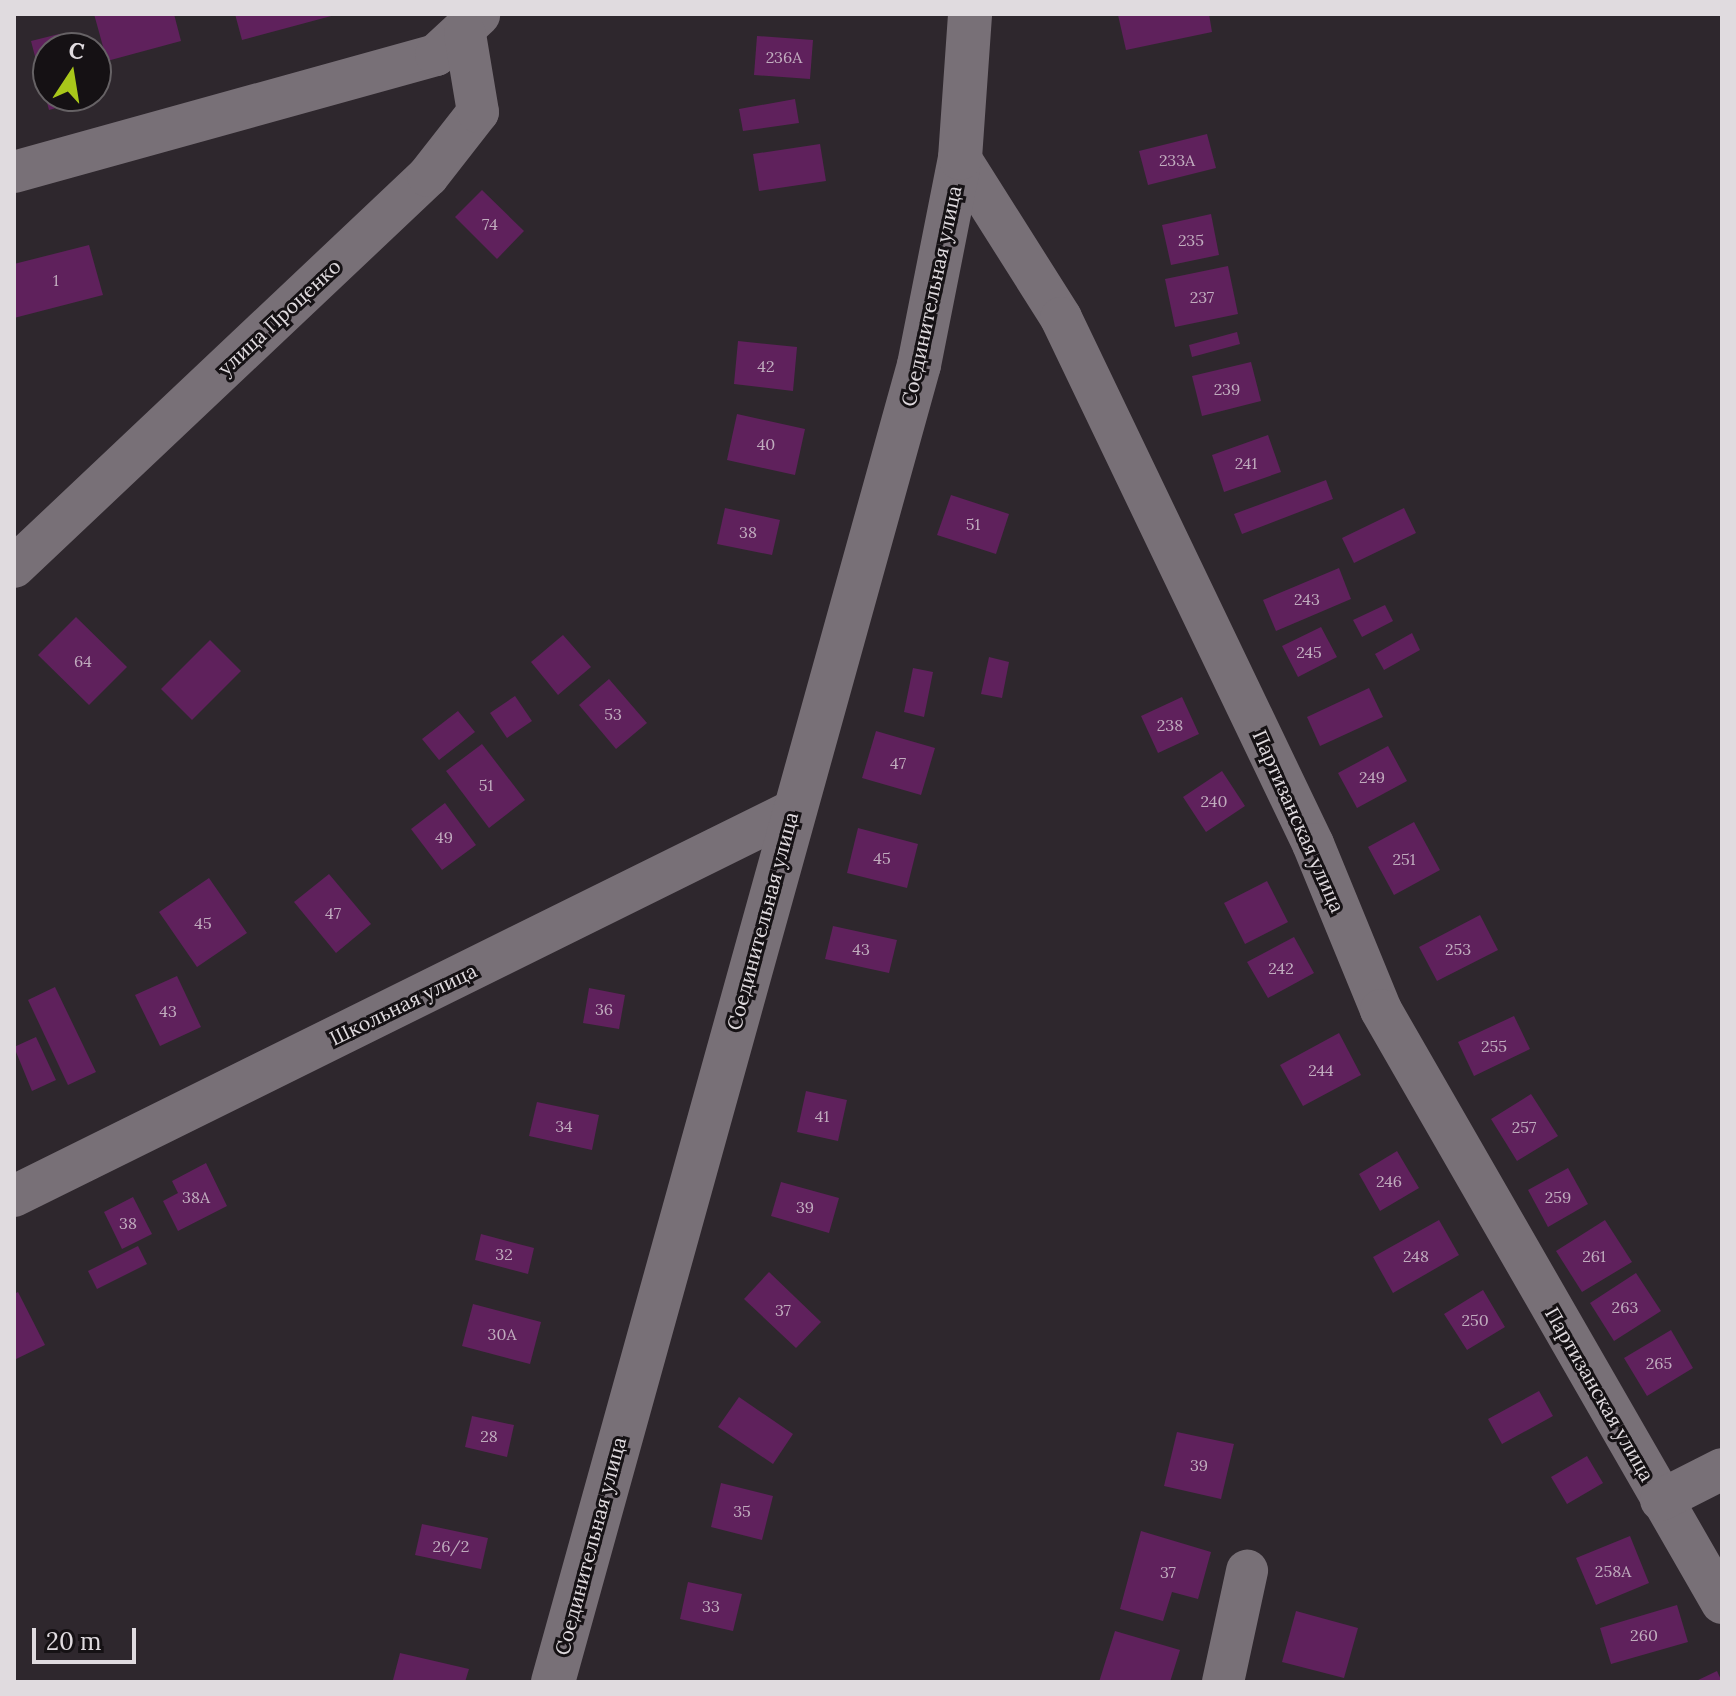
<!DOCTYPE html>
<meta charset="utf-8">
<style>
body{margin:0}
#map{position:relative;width:1736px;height:1696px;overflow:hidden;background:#2e272d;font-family:Lora,serif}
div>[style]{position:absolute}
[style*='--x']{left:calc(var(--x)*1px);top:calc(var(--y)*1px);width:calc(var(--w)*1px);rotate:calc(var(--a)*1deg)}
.building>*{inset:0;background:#5f215c}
.street>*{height:42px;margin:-21px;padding:0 21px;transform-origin:21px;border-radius:21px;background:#787077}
.secondary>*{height:44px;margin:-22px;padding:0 22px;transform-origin:22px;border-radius:22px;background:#787077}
span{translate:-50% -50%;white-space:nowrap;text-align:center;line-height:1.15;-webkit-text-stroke:6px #151114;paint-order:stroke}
.number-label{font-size:16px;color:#c0acbe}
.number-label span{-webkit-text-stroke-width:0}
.street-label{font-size:20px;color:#e0dbdf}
.frame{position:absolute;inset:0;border:16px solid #e0dbdf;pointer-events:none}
.north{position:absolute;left:32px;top:32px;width:80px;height:80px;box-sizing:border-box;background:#151114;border:2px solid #666265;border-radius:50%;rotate:12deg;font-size:22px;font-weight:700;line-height:32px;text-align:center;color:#e0dbdf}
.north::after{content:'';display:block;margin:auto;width:28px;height:36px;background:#a9c71a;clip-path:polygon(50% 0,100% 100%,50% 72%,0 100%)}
.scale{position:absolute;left:32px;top:1628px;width:104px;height:36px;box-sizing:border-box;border:4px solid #e0dbdf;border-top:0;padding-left:10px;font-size:24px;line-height:28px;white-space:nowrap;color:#e0dbdf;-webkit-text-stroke:6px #151114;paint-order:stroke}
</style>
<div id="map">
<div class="building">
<i style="clip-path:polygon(94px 14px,174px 14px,181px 41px,107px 61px)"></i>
<i style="clip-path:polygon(235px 14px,335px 14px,335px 15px,242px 40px)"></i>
<i style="clip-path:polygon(1209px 14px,1212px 32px,1126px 50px,1118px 15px)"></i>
<i style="clip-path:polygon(59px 34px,62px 48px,48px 48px,48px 96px,77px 102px,49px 110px,31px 41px)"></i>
<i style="clip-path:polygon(757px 36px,813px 40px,810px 79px,754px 75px)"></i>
<i style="clip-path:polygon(795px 99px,799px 123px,743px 131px,739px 109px)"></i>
<i style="clip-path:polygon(1207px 134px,1216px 168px,1148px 185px,1139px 151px)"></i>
<i style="clip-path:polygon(820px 144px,826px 181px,759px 191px,753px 154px)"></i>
<i style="clip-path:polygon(482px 190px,524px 231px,497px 259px,455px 217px)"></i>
<i style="clip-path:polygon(1211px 214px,1219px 255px,1171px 265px,1162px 225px)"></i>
<i style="clip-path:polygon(89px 245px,103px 295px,14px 318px,14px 264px)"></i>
<i style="clip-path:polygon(1228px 266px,1238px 314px,1175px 327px,1165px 279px)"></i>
<i style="clip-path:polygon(1237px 332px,1240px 344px,1192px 357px,1189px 345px)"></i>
<i style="clip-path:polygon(738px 341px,797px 347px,793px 391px,734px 384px)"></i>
<i style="clip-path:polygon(1251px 362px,1261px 401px,1202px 416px,1192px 376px)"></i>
<i style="clip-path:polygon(737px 414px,805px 429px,795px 475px,727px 460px)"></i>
<i style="clip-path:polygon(1268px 435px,1281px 472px,1224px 492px,1212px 455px)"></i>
<i style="clip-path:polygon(1326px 480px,1333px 499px,1242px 534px,1234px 514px)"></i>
<i style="clip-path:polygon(951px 495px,1009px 514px,996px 554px,937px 535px)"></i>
<i style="clip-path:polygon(725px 508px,780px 520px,772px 555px,717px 544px)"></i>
<i style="clip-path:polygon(1404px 508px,1416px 533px,1354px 563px,1342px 538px)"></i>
<i style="clip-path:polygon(1339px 568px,1351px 599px,1276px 631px,1263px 600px)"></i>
<i style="clip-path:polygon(1385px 605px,1393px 621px,1362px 637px,1353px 620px)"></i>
<i style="clip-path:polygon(76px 617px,127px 667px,89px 705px,38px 655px)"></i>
<i style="clip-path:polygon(1321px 627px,1337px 657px,1298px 677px,1282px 646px)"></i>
<i style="clip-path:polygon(1412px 633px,1420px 650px,1384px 670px,1375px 654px)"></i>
<i style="clip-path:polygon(563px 635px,591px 667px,558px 695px,531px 662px)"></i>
<i style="clip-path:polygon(210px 640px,241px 671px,192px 720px,161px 689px)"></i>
<i style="clip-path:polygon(989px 657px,1009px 662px,1002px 698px,981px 694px)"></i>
<i style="clip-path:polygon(913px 668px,933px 672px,924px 717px,904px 712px)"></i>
<i style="clip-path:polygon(609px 679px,647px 723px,616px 749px,579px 705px)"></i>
<i style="clip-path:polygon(1369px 688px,1383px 717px,1320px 746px,1307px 717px)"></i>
<i style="clip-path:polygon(515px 696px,532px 721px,507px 738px,490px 713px)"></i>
<i style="clip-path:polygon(1182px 697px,1199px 734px,1158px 753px,1141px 716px)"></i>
<i style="clip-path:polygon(458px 711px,475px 732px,439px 760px,422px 739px)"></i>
<i style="clip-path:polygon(876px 731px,935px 748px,921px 795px,862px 778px)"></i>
<i style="clip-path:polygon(482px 744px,525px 800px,489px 828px,446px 771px)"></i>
<i style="clip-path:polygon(1388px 746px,1407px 781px,1357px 808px,1338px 773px)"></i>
<i style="clip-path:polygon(1222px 771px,1245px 806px,1206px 832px,1183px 797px)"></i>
<i style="clip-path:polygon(445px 803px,476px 845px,442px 870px,411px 829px)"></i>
<i style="clip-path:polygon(1414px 822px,1440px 870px,1394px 895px,1368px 847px)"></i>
<i style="clip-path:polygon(858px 828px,918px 844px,907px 888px,847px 873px)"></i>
<i style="clip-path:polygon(329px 874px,371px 924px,336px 953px,294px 902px)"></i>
<i style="clip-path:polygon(209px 878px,247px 933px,197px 967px,159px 912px)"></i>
<i style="clip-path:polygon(1267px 881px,1288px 922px,1245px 944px,1224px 903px)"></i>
<i style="clip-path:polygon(1480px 915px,1498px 950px,1437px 981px,1419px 947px)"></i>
<i style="clip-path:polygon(833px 926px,897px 940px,889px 973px,825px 959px)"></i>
<i style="clip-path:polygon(1294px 937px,1314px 973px,1268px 998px,1247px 962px)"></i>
<i style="clip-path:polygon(177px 976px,201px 1027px,160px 1046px,135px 995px)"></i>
<i style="clip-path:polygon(55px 987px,96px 1072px,68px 1085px,28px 1000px)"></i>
<i style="clip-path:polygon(589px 988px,625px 995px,619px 1029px,583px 1023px)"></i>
<i style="clip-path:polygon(1514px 1016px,1530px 1049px,1474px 1076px,1458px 1042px)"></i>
<i style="clip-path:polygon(1339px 1033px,1361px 1075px,1303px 1106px,1280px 1065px)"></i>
<i style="clip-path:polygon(36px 1037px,56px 1080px,32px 1091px,14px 1047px)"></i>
<i style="clip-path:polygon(806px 1091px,847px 1100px,838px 1141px,797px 1132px)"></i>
<i style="clip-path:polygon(1531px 1094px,1558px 1136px,1517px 1161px,1491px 1119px)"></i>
<i style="clip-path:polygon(537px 1102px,599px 1115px,592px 1150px,529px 1136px)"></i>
<i style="clip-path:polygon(1397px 1151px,1419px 1188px,1380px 1211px,1359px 1174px)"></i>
<i style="clip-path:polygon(206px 1163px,227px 1206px,178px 1231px,163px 1201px,178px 1193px,172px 1181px)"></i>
<i style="clip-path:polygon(1568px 1168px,1588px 1204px,1548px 1227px,1528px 1190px)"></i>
<i style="clip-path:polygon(781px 1182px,839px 1198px,829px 1233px,771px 1216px)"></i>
<i style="clip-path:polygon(133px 1197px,152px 1234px,122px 1249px,104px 1212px)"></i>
<i style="clip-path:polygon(1439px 1220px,1459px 1255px,1393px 1293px,1373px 1257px)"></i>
<i style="clip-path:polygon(1605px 1220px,1632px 1262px,1582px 1292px,1556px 1251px)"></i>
<i style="clip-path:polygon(481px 1234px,534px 1248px,528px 1274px,475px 1260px)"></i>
<i style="clip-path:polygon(138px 1246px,147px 1264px,97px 1289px,88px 1271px)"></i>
<i style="clip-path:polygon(769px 1272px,821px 1322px,796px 1348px,744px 1299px)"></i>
<i style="clip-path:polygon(1636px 1273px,1661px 1311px,1614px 1341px,1590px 1303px)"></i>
<i style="clip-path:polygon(1483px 1290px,1505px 1327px,1467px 1350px,1444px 1314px)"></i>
<i style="clip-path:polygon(18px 1292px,45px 1345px,14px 1360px,14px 1294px)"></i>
<i style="clip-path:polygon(473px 1304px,541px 1322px,530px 1364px,462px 1346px)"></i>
<i style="clip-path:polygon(1671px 1330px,1693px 1368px,1647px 1396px,1624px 1358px)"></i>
<i style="clip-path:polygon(1539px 1391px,1553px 1416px,1502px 1444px,1488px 1419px)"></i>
<i style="clip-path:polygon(739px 1397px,793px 1434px,773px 1464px,718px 1427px)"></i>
<i style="clip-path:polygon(472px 1416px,514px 1425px,507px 1457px,465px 1447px)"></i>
<i style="clip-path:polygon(1177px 1432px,1234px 1444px,1221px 1499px,1164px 1486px)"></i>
<i style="clip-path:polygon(1587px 1456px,1603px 1483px,1567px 1504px,1551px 1477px)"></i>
<i style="clip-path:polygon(721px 1483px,773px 1496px,762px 1540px,711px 1527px)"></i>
<i style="clip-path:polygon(422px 1524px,488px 1538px,481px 1569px,415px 1555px)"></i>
<i style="clip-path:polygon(1141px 1531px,1211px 1552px,1198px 1599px,1172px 1592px,1163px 1621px,1120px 1609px)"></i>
<i style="clip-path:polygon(1630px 1536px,1649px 1583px,1596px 1605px,1576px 1558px)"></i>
<i style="clip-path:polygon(688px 1582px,742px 1594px,733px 1631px,680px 1619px)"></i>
<i style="clip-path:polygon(1677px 1605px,1688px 1642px,1611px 1664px,1600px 1628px)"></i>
<i style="clip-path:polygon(1296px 1611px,1358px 1628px,1344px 1678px,1282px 1662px)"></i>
<i style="clip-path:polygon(1115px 1631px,1180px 1650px,1170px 1682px,1099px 1682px)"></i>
<i style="clip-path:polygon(400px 1653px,469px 1669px,465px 1682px,393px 1680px)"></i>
<i style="clip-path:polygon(1717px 1671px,1722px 1682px,1694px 1682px)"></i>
</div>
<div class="street">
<i style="--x:960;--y:158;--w:189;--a:57.7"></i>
<i style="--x:1061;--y:318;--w:583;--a:64.4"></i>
<i style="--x:1313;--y:844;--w:179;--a:67.7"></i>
<i style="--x:1381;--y:1010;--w:684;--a:60.1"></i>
<i style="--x:14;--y:172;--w:438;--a:-15.5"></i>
<i style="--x:436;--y:55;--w:59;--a:-42.9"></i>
<i style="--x:14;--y:567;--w:569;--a:-43.36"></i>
<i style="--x:428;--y:176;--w:81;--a:-52"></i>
<i style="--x:478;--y:112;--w:79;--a:-99.5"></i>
<i style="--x:14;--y:1196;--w:868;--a:-26.33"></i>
<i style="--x:1661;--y:1500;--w:68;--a:-26.9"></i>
<i style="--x:1223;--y:1682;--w:114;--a:-77.8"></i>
</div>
<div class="secondary">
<i style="--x:553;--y:1682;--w:1367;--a:-74.47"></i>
<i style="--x:919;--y:365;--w:211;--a:-78.8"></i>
<i style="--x:960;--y:158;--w:144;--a:-86"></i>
</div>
<div class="number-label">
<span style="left:784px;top:57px">236А</span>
<span style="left:1177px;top:160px">233А</span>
<span style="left:490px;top:224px">74</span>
<span style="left:1191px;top:240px">235</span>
<span style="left:56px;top:280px">1</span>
<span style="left:1202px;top:297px">237</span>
<span style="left:766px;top:366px">42</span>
<span style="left:1227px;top:389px">239</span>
<span style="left:766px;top:444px">40</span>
<span style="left:1246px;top:463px">241</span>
<span style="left:973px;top:524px">51</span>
<span style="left:748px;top:532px">38</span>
<span style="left:1307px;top:599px">243</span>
<span style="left:1309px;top:652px">245</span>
<span style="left:83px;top:661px">64</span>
<span style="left:613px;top:714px">53</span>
<span style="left:1170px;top:725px">238</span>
<span style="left:898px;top:763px">47</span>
<span style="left:1372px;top:777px">249</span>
<span style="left:486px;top:785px">51</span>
<span style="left:1214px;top:801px">240</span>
<span style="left:444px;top:837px">49</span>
<span style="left:882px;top:858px">45</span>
<span style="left:1404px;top:859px">251</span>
<span style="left:333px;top:913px">47</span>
<span style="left:203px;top:923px">45</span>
<span style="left:861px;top:949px">43</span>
<span style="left:1458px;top:949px">253</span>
<span style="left:1281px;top:968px">242</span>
<span style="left:604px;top:1009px">36</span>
<span style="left:168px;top:1011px">43</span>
<span style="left:1494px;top:1046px">255</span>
<span style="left:1321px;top:1070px">244</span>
<span style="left:822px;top:1116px">41</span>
<span style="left:564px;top:1126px">34</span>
<span style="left:1524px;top:1127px">257</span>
<span style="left:1389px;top:1181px">246</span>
<span style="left:196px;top:1197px">38А</span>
<span style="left:1558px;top:1197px">259</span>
<span style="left:805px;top:1207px">39</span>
<span style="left:128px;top:1223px">38</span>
<span style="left:504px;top:1254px">32</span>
<span style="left:1416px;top:1256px">248</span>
<span style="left:1594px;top:1256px">261</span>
<span style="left:1625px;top:1307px">263</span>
<span style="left:783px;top:1310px">37</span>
<span style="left:1475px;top:1320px">250</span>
<span style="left:502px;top:1334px">30А</span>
<span style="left:1659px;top:1363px">265</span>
<span style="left:489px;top:1436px">28</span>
<span style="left:1199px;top:1465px">39</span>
<span style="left:742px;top:1511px">35</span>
<span style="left:451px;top:1546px">26/2</span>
<span style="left:1613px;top:1571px">258А</span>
<span style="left:1168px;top:1572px">37</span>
<span style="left:711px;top:1606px">33</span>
<span style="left:1644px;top:1635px">260</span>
</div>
<div class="street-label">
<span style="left:931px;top:296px;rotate:-78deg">Соединительная улица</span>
<span style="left:279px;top:317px;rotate:-43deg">улица Проценко</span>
<span style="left:1299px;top:821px;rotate:66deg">Партизанская улица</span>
<span style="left:762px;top:921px;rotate:-75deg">Соединительная улица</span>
<span style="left:403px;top:1004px;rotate:-26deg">Школьная улица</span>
<span style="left:1600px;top:1394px;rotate:60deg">Партизанская улица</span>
<span style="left:590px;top:1546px;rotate:-75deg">Соединительная улица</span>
</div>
<div class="frame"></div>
<div class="north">С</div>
<div class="scale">20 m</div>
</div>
